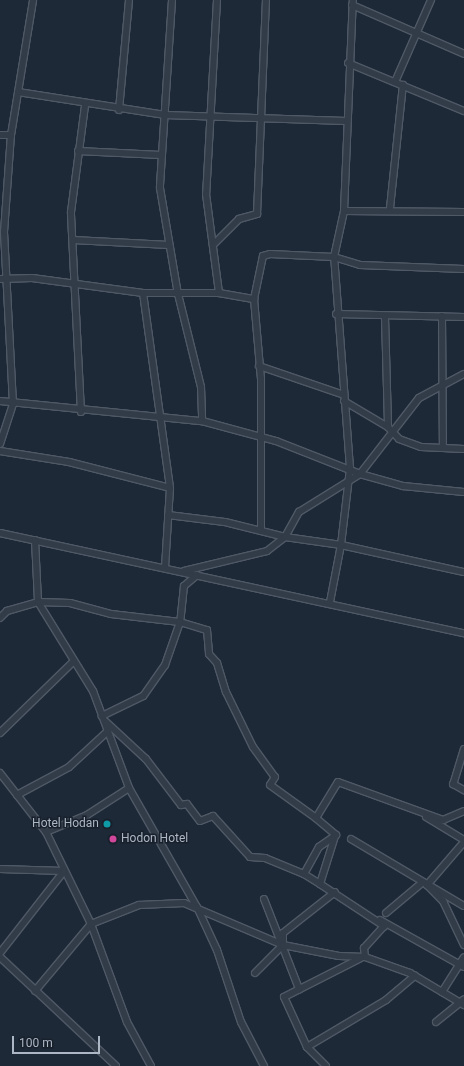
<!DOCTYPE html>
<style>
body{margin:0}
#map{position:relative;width:464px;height:1066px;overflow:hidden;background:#1e2937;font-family:Roboto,sans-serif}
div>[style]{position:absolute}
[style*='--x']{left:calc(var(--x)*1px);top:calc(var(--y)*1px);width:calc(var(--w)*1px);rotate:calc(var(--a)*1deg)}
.roads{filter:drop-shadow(1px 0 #4f5966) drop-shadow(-1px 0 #4f5966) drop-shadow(0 1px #4f5966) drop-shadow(0 -1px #4f5966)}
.minor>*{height:6px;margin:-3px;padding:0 3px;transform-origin:3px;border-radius:3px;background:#323b48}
.dots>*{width:11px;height:11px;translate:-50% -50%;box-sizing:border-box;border:2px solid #18202c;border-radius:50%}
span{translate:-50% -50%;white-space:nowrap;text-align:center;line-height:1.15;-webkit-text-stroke:3px #18202c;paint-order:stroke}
.poi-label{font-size:12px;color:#acb6c5}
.right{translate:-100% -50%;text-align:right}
.left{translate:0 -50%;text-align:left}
.scale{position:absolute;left:12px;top:1036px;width:88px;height:18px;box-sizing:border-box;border:2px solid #acb6c5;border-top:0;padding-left:5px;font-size:12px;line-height:14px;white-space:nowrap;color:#acb6c5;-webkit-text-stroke:3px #18202c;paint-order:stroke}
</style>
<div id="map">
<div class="roads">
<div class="minor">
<i style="--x:172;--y:0;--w:188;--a:93.7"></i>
<i style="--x:160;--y:188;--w:108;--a:80.4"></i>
<i style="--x:178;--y:294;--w:96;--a:76.1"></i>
<i style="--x:201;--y:387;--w:34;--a:88"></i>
<i style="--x:217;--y:0;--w:194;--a:93.2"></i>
<i style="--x:206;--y:194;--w:100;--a:82.5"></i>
<i style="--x:352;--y:5;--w:122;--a:23.6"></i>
<i style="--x:348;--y:63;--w:126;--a:22.5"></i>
<i style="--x:395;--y:82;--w:90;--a:-66.3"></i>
<i style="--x:18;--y:92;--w:149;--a:8.9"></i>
<i style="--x:165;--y:115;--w:181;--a:1.9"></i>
<i style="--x:119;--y:110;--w:110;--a:-84.8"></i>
<i style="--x:0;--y:135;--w:11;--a:0"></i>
<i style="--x:78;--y:151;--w:83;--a:2.8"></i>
<i style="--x:390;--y:208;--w:124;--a:-84"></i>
<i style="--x:344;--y:211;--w:120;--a:0.5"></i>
<i style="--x:73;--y:240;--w:96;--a:3"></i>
<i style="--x:213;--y:245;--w:37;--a:-45"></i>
<i style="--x:239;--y:219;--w:19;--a:-16"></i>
<i style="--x:257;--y:214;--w:214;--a:-87.6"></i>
<i style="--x:0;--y:279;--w:32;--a:-2"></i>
<i style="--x:32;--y:278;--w:112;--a:7.7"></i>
<i style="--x:143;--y:293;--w:76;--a:0"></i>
<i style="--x:219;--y:293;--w:36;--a:10"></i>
<i style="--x:254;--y:299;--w:44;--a:-78.2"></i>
<i style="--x:263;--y:256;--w:7;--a:-16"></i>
<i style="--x:270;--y:254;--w:64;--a:2.7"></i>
<i style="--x:334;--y:257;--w:27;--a:17"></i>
<i style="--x:360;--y:265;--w:104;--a:2.2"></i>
<i style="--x:143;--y:293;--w:197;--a:82.1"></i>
<i style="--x:170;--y:488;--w:80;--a:93.6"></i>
<i style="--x:254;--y:299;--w:80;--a:85"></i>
<i style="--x:261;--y:379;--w:152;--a:90"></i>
<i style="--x:336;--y:314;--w:128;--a:1.3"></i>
<i style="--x:442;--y:316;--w:130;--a:89.6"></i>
<i style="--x:385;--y:317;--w:110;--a:88.4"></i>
<i style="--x:259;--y:366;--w:90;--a:18.8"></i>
<i style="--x:0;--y:401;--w:203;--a:5.7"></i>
<i style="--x:202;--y:421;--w:77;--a:15.1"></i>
<i style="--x:276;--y:441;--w:90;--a:21.4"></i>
<i style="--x:360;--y:474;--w:45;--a:15.6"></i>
<i style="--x:403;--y:486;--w:61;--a:5.6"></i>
<i style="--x:344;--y:401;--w:51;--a:30.6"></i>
<i style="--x:388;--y:427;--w:16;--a:47"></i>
<i style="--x:399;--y:439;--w:23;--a:20"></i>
<i style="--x:421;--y:447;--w:43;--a:2.7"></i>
<i style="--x:81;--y:412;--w:200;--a:-92.9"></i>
<i style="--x:71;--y:212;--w:108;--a:-82.5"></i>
<i style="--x:0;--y:444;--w:42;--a:-72"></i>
<i style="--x:13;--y:404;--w:172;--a:-93"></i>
<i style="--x:4;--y:232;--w:97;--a:-85.9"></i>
<i style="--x:11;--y:135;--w:137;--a:-80.7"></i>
<i style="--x:0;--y:451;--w:70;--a:9.1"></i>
<i style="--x:69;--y:462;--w:104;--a:14.4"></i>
<i style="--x:168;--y:515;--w:57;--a:7"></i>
<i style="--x:225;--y:522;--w:62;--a:14"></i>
<i style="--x:285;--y:537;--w:29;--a:-61"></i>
<i style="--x:299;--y:512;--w:72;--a:-31.9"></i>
<i style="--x:360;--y:474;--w:96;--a:-52.2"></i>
<i style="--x:419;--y:398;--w:51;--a:-28.1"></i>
<i style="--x:0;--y:533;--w:475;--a:12.2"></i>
<i style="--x:35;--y:540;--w:62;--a:87.2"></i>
<i style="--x:38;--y:602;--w:105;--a:58.3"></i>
<i style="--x:93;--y:691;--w:103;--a:69.6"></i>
<i style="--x:129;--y:788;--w:137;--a:60.3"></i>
<i style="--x:197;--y:907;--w:47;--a:65.1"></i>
<i style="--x:217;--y:950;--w:76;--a:71.6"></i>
<i style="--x:241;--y:1022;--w:50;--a:62.4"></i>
<i style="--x:184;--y:571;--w:85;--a:-13.5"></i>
<i style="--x:267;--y:551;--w:23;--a:-38"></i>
<i style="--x:285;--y:537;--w:57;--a:8.1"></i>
<i style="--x:341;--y:545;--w:126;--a:12.4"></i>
<i style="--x:197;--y:575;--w:17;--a:140"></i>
<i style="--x:184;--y:586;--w:36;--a:96"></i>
<i style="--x:180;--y:622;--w:28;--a:17"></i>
<i style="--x:207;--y:630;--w:24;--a:85"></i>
<i style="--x:209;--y:654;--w:12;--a:48"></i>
<i style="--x:217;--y:663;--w:30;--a:73"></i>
<i style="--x:226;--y:692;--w:61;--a:63.9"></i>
<i style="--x:253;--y:747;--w:37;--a:54"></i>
<i style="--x:275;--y:777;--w:9;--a:122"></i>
<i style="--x:270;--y:785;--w:57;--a:35.7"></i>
<i style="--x:316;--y:818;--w:42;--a:-58.6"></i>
<i style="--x:338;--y:782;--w:112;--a:19.9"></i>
<i style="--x:443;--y:820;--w:23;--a:-23"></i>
<i style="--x:330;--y:602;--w:58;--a:-79.1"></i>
<i style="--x:341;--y:545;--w:78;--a:-83.3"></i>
<i style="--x:350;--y:468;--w:212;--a:-94.3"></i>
<i style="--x:334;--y:257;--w:47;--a:-77.7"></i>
<i style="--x:344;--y:211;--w:211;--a:-87.6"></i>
<i style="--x:0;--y:618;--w:10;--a:-45"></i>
<i style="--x:7;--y:611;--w:32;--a:-16"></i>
<i style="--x:38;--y:602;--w:32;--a:2"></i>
<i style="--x:70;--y:603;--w:42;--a:15"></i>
<i style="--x:111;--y:614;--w:69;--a:6.6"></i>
<i style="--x:180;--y:622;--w:46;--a:109.2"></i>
<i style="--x:165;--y:665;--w:38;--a:125"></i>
<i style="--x:143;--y:696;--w:46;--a:154"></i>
<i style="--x:106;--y:722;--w:54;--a:42.8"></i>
<i style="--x:146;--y:759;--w:58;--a:52.7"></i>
<i style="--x:181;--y:805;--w:6;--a:-9"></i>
<i style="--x:187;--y:804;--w:21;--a:53"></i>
<i style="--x:200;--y:821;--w:14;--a:-21"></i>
<i style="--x:213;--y:816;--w:55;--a:47.9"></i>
<i style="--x:250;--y:857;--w:15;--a:4"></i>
<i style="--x:265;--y:858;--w:42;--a:22.3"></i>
<i style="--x:304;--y:874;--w:31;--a:-61"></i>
<i style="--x:319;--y:847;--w:21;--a:-35"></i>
<i style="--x:336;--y:835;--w:26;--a:-140"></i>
<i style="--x:0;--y:733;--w:103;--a:-44.2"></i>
<i style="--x:464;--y:749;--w:37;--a:107"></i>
<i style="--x:453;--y:784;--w:13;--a:29"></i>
<i style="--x:0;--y:773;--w:75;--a:52.1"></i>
<i style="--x:46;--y:832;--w:102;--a:63.9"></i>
<i style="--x:91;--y:924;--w:104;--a:69.8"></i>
<i style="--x:127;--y:1022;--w:50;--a:61.4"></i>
<i style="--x:17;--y:795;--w:59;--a:-28.3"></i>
<i style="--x:69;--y:767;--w:53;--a:-42.7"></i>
<i style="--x:426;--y:817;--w:44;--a:31.2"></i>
<i style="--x:46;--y:832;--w:44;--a:-22.5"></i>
<i style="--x:87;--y:815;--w:50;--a:-32.7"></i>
<i style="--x:335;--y:836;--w:50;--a:107.4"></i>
<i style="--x:320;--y:884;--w:77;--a:33.3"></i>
<i style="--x:384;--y:926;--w:30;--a:132"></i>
<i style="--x:364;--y:948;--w:9;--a:84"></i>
<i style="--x:351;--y:839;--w:131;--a:30.7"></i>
<i style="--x:464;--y:842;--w:57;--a:130.7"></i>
<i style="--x:427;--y:885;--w:23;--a:45"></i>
<i style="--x:443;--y:901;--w:49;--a:64.5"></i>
<i style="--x:0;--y:869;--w:64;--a:1.8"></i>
<i style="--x:304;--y:874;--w:19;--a:32"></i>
<i style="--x:264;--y:899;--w:97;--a:68.7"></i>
<i style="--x:386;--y:913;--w:48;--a:-40"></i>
<i style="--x:380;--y:920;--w:96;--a:29.2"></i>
<i style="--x:0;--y:953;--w:104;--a:-52"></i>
<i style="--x:0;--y:957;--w:159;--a:43.2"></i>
<i style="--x:255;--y:973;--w:40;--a:-45"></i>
<i style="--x:283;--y:945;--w:12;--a:-90"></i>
<i style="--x:283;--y:933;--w:66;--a:-38.3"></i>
<i style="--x:35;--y:991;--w:87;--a:-50.1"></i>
<i style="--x:91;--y:924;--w:52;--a:-21.6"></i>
<i style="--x:139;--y:905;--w:45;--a:-2.5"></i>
<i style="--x:184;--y:903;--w:108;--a:23"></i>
<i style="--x:283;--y:945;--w:57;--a:11.1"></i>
<i style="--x:339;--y:956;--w:26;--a:2"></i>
<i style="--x:365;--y:957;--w:48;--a:19.6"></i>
<i style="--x:410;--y:973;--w:63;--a:30.7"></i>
<i style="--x:442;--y:992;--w:41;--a:-57.8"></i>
<i style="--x:436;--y:1022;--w:36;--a:-39"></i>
<i style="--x:307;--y:1047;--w:92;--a:-30.7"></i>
<i style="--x:386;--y:1000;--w:38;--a:-40"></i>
<i style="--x:326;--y:1066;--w:27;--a:-135"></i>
<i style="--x:307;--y:1047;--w:55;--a:-114.7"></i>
<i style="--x:284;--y:997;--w:86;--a:-26.9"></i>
</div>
</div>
<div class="dots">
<i style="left:107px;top:824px;background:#0f9aa8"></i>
<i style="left:113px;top:839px;background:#d1479c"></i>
</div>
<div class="poi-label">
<span class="right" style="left:99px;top:824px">Hotel Hodan</span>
<span class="left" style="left:121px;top:839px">Hodon Hotel</span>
</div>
<div class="scale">100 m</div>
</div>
